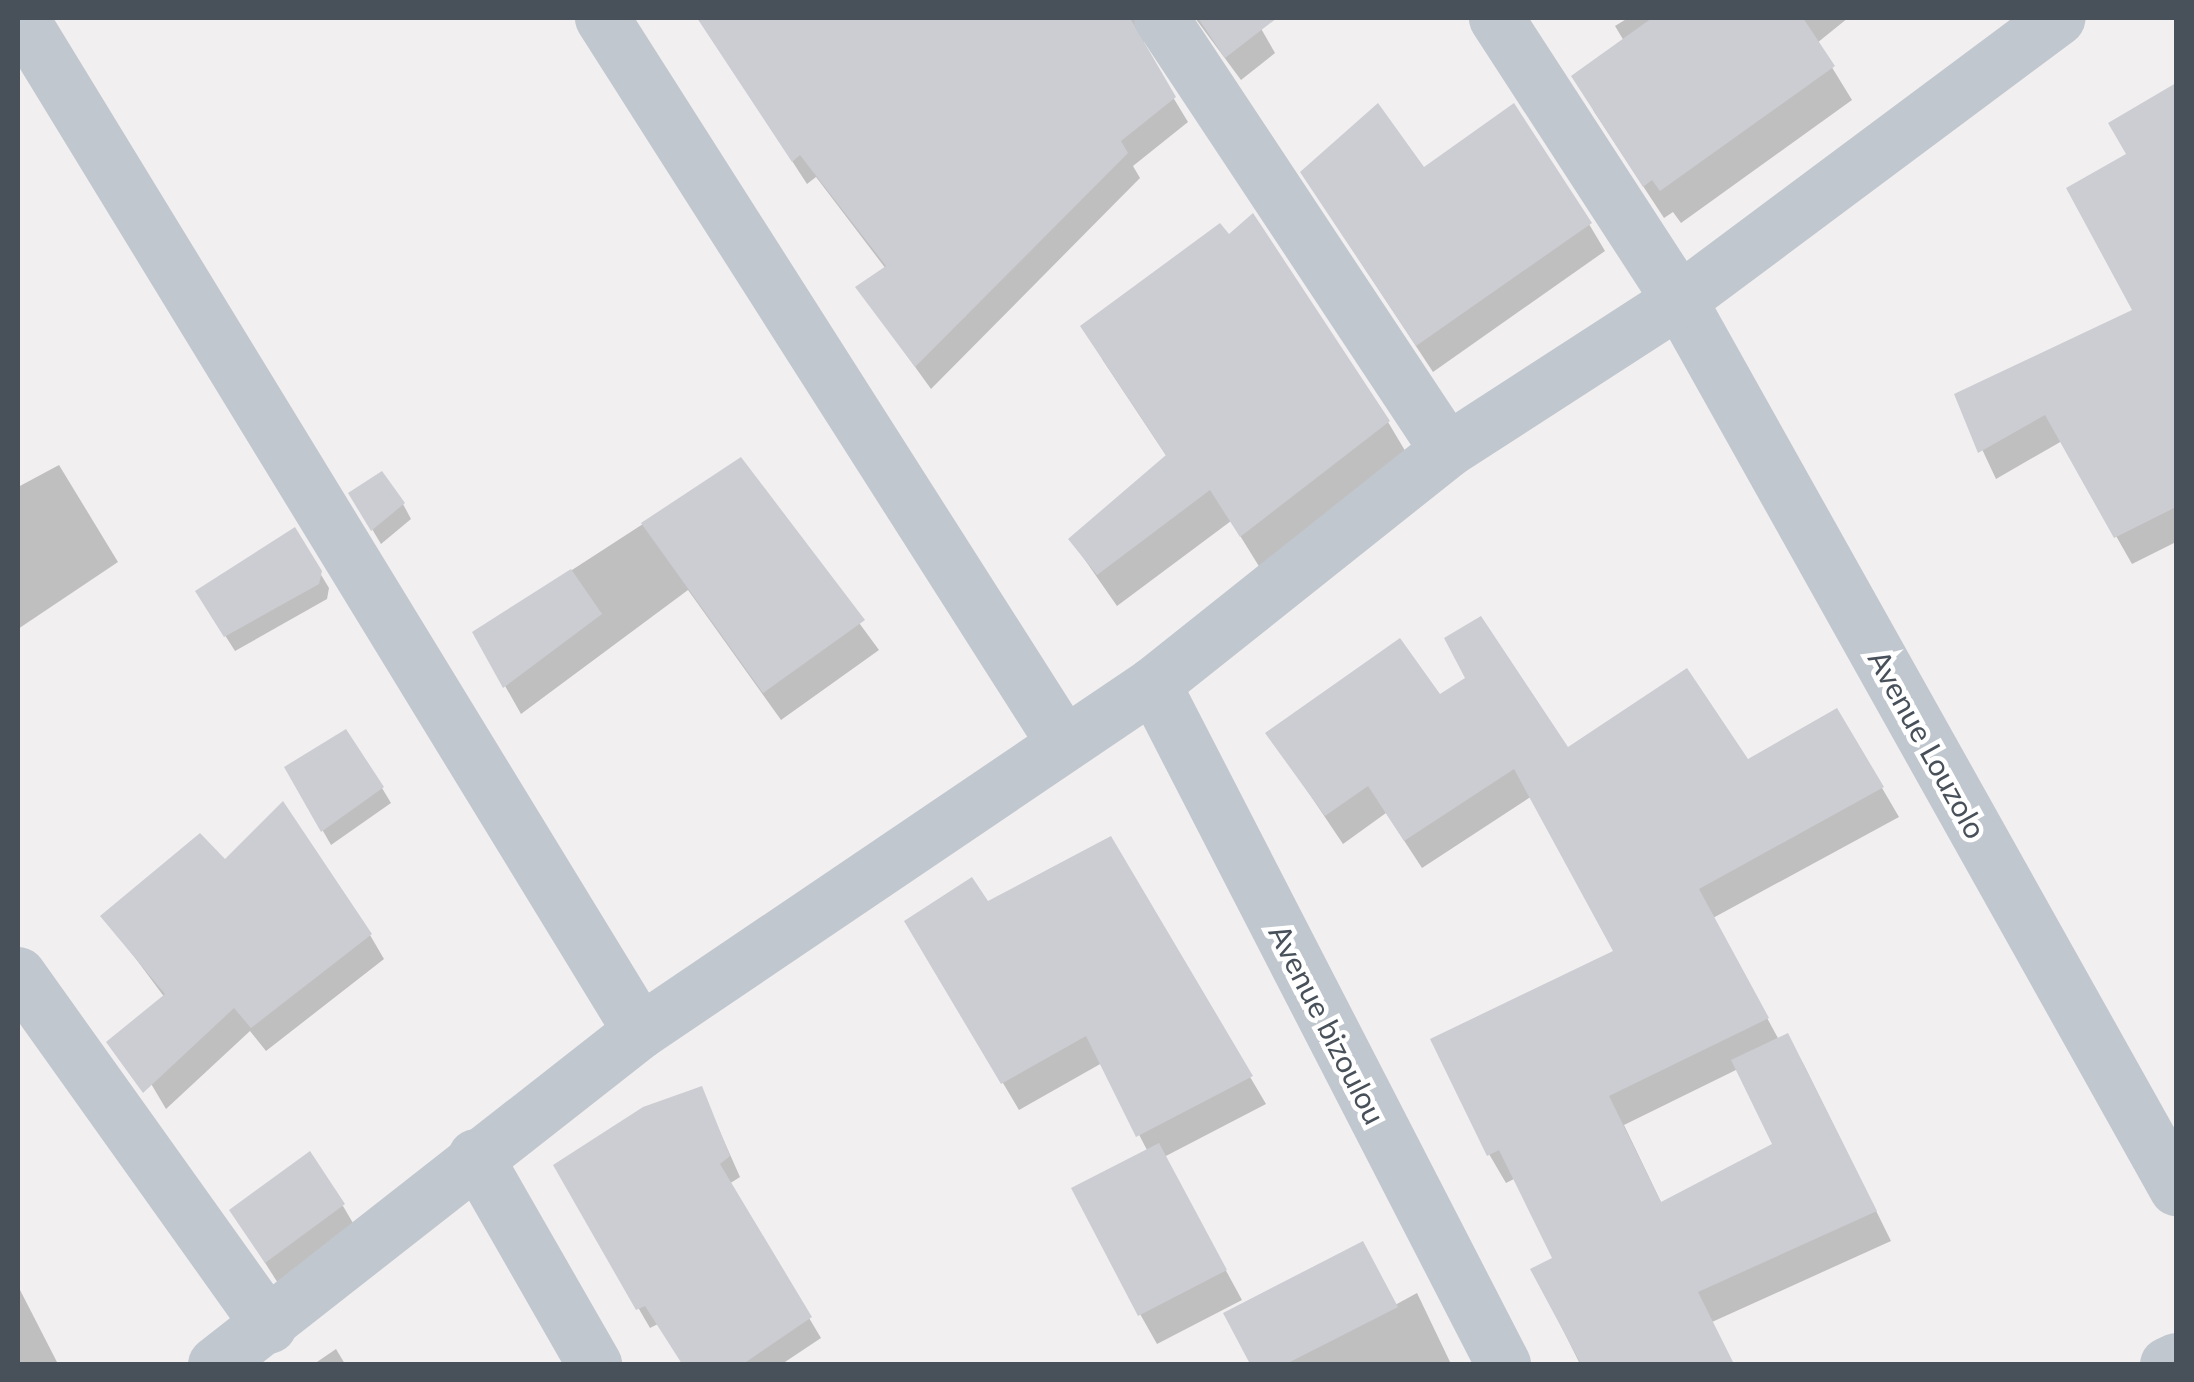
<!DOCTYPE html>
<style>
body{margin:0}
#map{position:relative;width:2194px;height:1382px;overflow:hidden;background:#f1efef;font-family:Lato,sans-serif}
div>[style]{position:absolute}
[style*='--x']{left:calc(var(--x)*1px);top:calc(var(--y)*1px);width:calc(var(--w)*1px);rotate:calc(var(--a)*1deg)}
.shadow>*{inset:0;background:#0003}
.building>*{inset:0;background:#cccdd3}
.minor>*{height:55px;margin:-27.5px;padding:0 27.5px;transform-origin:27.5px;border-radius:27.5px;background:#c0c7cf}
span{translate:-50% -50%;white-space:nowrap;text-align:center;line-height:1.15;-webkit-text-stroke:9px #fff;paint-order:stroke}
.street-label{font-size:30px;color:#48505a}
.frame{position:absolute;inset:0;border:20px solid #48505a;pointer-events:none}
</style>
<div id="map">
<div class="shadow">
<i style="clip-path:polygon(699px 18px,1155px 18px,1142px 46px,1188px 122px,1133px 166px,1140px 178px,931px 389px,858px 288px,886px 269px,816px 177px,807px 184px)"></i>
<i style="clip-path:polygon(1195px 18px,1255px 18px,1275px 53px,1241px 80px)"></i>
<i style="clip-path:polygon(1628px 18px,1848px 18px,1817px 43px,1852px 100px,1681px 223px,1673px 212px,1664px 218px,1593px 110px,1624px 41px,1615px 26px)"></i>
<i style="clip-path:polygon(2170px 90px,2176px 542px,2132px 564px,2062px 441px,1996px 479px,1957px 396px,2136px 312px,2128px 155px)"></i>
<i style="clip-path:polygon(1424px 171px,1589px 224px,1605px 251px,1433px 372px,1319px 199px)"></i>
<i style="clip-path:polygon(1102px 359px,1388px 422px,1407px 454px,1260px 568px,1231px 521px,1117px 606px,1071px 540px,1167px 457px)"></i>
<i style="clip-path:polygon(740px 461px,879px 650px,781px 720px,688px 590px,521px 714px,475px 633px)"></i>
<i style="clip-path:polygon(59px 465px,118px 562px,18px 629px,18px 487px)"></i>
<i style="clip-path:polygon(351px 494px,403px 504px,411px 519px,381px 544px)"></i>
<i style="clip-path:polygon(294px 530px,329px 588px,327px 599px,235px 651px,207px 607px)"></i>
<i style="clip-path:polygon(evenodd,1440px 697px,1567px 751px,1747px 763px,1837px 711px,1899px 817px,1713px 918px,1779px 1040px,1787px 1036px,1804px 1065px,1891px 1241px,1712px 1322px,1733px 1364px,1580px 1364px,1533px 1270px,1555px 1259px,1516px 1178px,1506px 1183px,1489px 1154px,1616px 952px,1532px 796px,1422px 868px,1386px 813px,1343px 844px,1269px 734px,1440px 697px,1738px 1069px,1776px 1145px,1662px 1204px,1624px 1125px,1738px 1069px)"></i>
<i style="clip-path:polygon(287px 768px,382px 788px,391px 803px,331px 845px)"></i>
<i style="clip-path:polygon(1110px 839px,1266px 1104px,1164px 1157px,1242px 1300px,1157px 1344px,1140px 1314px,1148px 1152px,1102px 1063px,1019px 1110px,907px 922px,987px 904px)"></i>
<i style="clip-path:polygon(225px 863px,370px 935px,384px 959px,266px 1051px,250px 1031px,166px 1109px,121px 1033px,165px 998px,104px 916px)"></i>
<i style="clip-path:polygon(701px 1089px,740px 1177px,729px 1184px,821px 1338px,782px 1364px,684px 1364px,658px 1324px,650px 1328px,556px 1166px)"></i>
<i style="clip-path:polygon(343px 1206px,360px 1235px,283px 1291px,232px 1211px)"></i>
<i style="clip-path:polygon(18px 1286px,58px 1364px,18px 1364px)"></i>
<i style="clip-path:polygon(1417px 1293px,1451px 1364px,1253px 1364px,1227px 1314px,1395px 1305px)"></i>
<i style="clip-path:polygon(336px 1349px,345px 1364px,314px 1364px)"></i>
</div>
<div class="building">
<i style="clip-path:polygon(697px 18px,1130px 18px,1176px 97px,1121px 141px,1128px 153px,915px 367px,855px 287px,886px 266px,800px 155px,792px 162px)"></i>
<i style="clip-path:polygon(1198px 18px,1277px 18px,1225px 58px)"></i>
<i style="clip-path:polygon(1652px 18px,1803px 18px,1835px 66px,1660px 191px,1652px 180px,1643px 187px,1571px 76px)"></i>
<i style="clip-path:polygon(2176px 83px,2176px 507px,2114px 538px,2045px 415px,1978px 453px,1954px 394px,2132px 310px,2066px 188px,2126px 154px,2108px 123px)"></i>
<i style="clip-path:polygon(1378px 103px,1424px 167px,1514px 103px,1592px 223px,1416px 346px,1300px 172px)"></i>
<i style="clip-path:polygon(1253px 213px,1390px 421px,1240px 537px,1210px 490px,1097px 575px,1068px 539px,1166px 455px,1080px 326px,1220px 223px,1229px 234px)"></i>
<i style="clip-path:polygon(741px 457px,865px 620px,763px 693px,641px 523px)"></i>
<i style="clip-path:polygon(382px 471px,405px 503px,371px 531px,348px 493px)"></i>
<i style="clip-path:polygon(295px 527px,322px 571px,319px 584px,224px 637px,195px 591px)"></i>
<i style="clip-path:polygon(571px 569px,602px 614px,503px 688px,472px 632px)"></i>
<i style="clip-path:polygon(1481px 616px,1568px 747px,1687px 668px,1748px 759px,1837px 708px,1884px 787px,1699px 889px,1769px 1018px,1609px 1096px,1661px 1202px,1772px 1144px,1731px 1060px,1788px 1033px,1877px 1211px,1698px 1292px,1734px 1364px,1581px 1364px,1530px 1269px,1552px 1258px,1499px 1150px,1487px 1156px,1430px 1039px,1613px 951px,1514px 769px,1404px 841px,1368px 786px,1325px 816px,1265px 733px,1400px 638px,1440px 694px,1465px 678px,1444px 638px)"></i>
<i style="clip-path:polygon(346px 729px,384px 787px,321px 832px,284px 767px)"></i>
<i style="clip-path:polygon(283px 801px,372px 934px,251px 1028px,234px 1008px,143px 1093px,106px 1042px,165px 994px,100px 916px,200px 833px,225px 859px)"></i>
<i style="clip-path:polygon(1111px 836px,1253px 1076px,1136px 1137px,1086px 1036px,1001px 1084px,904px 921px,972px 877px,988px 901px)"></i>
<i style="clip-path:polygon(702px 1086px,730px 1156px,720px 1164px,812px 1317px,743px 1364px,682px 1364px,645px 1306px,636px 1310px,553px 1165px,643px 1107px)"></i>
<i style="clip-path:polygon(1159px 1143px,1227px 1270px,1138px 1316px,1071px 1188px)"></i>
<i style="clip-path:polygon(310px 1151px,345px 1204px,265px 1263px,229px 1210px)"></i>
<i style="clip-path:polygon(1363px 1241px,1398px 1307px,1286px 1364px,1250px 1364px,1223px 1313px)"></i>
</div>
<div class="minor">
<i style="--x:21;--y:18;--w:1187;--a:58.57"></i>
<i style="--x:602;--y:18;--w:858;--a:57.51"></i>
<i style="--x:1161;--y:18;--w:518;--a:56.49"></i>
<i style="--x:1496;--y:18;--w:336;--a:57"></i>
<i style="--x:1679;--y:300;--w:1018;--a:60.76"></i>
<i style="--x:1153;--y:684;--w:765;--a:62.76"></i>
<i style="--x:18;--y:974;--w:432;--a:54.5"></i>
<i style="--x:475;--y:1156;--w:240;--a:60.2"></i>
<i style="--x:215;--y:1364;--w:540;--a:-38.08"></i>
<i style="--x:640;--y:1031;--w:619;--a:-34.07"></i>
<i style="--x:1153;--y:684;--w:376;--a:-38.5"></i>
<i style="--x:1447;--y:450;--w:276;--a:-32.9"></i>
<i style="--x:1679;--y:300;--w:472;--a:-36.7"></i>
<i style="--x:2167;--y:1364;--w:10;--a:-24"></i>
</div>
<div class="street-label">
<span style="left:1928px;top:744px;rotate:61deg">Avenue Louzolo</span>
<span style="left:1328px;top:1024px;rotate:63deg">Avenue bizoulou</span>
</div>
<div class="frame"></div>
</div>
